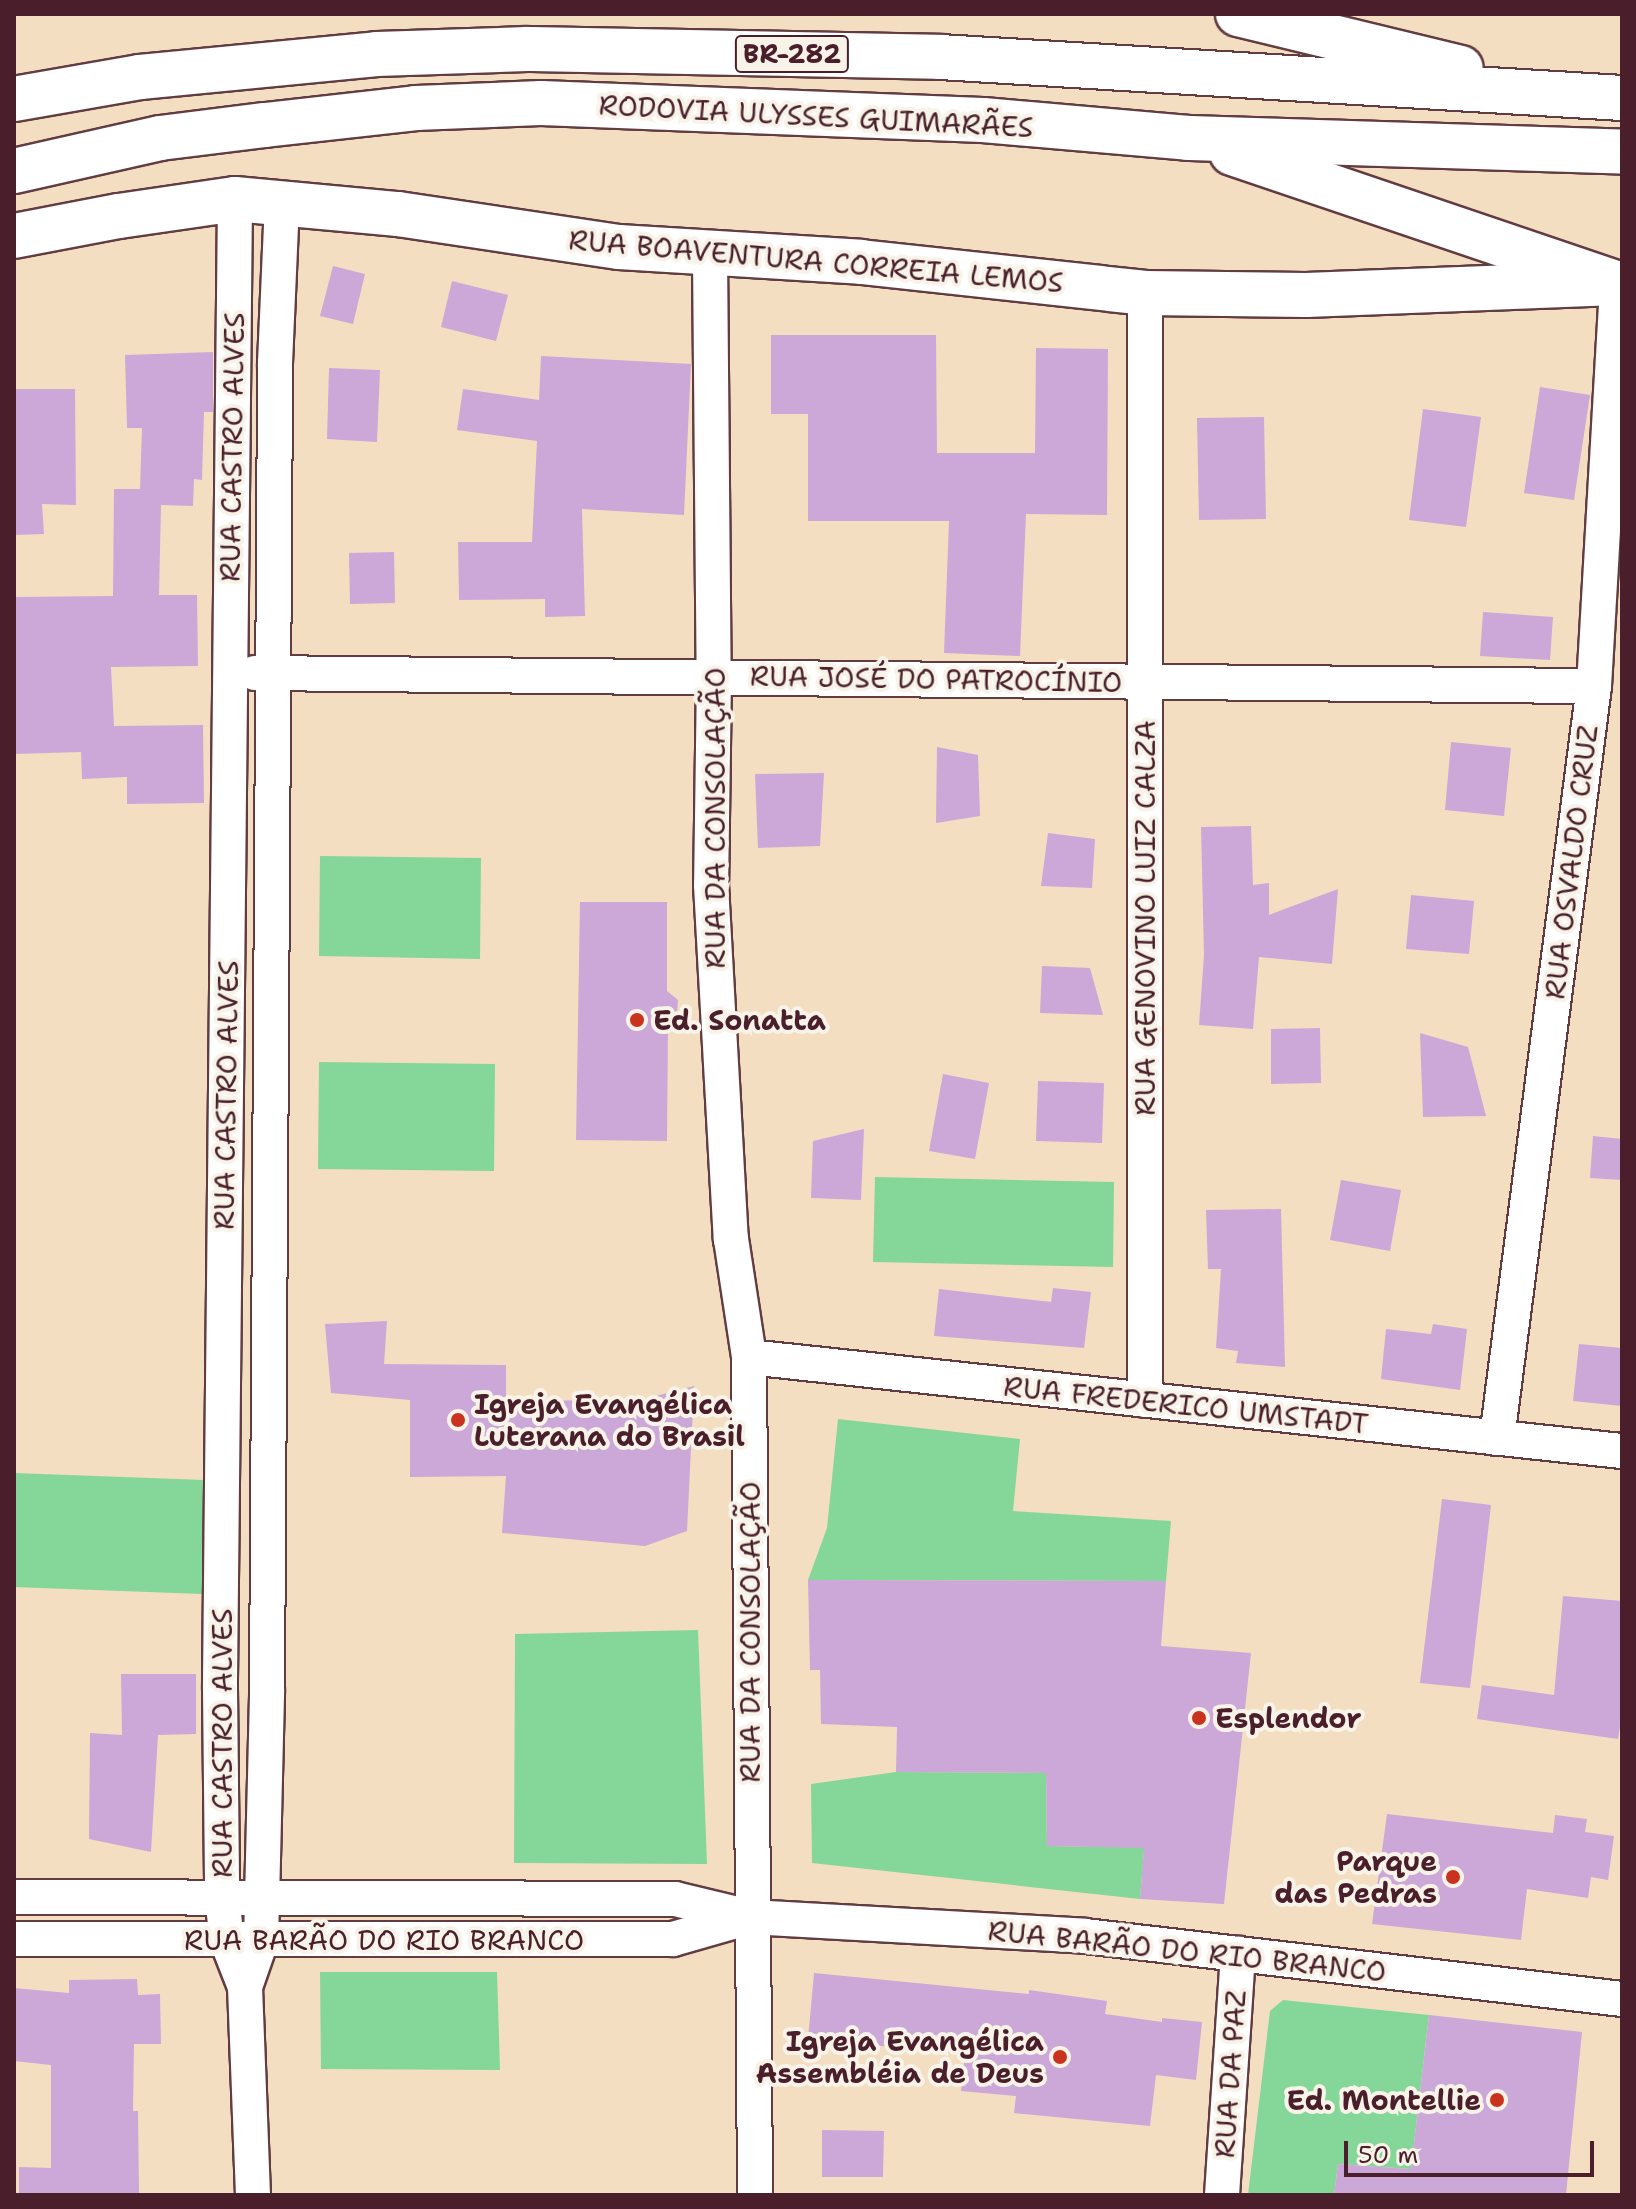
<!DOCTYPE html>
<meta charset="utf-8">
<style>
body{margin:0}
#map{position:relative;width:1636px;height:2209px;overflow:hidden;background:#f3dec1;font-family:"Shantell Sans",sans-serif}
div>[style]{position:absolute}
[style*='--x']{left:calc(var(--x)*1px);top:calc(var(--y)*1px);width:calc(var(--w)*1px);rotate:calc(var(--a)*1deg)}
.green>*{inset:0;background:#84d798}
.building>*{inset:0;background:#cba8d8}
.roads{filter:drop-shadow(2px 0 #633c42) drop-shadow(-2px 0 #633c42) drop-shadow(0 2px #633c42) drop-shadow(0 -2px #633c42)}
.street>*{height:34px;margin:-17px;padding:0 17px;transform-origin:17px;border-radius:17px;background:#fff}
.secondary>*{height:44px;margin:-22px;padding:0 22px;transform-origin:22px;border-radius:22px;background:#fff}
.highway>*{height:44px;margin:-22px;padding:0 22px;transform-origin:22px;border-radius:22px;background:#fff}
.dots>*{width:22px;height:22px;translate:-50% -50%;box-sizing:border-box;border:4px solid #f7f3e8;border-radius:50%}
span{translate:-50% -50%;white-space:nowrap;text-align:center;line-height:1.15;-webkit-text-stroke:8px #f7f3e8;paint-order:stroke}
.shield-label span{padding:2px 6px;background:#f7f3e8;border:2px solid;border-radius:6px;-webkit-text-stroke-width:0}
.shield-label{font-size:26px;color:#4a1f2b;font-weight:700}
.street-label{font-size:28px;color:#4a1f2b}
.poi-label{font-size:28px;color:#4a1f2b;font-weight:700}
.left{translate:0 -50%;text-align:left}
.right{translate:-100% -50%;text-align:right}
.frame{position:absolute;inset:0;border:16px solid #4a1f2b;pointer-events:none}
.scale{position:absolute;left:1344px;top:2141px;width:250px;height:36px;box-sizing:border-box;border:4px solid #4a1f2b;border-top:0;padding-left:10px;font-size:24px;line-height:28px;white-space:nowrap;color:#4a1f2b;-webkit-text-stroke:6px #f7f3e8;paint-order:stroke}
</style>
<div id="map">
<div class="green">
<i style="clip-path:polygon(320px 856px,481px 858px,480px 959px,319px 956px)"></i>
<i style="clip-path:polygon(319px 1062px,495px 1064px,494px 1171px,318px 1169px)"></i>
<i style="clip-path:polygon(875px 1177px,1114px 1182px,1113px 1267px,873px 1262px)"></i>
<i style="clip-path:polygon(838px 1419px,1020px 1439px,1013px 1511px,1171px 1521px,1166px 1581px,808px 1580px,827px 1528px)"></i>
<i style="clip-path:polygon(14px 1473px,205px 1480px,202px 1594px,14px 1587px)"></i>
<i style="clip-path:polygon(698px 1630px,707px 1864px,514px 1863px,515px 1634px)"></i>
<i style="clip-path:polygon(896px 1772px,1046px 1773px,1047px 1846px,1113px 1847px,1150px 1782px,1140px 1899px,812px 1863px,811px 1784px)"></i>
<i style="clip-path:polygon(320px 1972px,497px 1972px,500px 2070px,321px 2069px)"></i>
<i style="clip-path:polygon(1283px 2000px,1429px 2015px,1411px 2169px,1338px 2164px,1334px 2195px,1248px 2195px,1270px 2011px)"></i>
</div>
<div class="building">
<i style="clip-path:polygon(333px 266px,365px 274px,353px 324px,320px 316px)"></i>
<i style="clip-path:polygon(452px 281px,508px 295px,496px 341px,441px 327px)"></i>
<i style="clip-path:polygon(771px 335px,936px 335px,937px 453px,1035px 453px,1036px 348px,1108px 349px,1107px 515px,1026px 514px,1020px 656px,944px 653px,949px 521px,808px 521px,808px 414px,771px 414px)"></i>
<i style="clip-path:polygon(213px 352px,213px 412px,204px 412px,202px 480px,194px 479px,193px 506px,161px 505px,159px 595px,197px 595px,198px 666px,111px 667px,114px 726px,203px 725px,204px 803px,127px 804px,127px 777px,82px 779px,81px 752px,14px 754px,14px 597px,113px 596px,114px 489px,140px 489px,142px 428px,127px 428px,125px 355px)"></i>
<i style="clip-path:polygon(541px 356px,691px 364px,684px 515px,582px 509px,585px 616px,545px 617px,545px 599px,459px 600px,458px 542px,532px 542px,537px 441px,457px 430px,463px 389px,539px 400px)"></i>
<i style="clip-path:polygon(329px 368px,380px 370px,377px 442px,327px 439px)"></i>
<i style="clip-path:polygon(1540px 387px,1590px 395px,1574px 500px,1524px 493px)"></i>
<i style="clip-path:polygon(14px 389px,75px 389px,76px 505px,42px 504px,44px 534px,14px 535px)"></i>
<i style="clip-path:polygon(1423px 409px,1481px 417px,1466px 527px,1409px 520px)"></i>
<i style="clip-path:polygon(1264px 417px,1266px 519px,1199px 520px,1197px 418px)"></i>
<i style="clip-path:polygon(394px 552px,395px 603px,350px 604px,349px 553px)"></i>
<i style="clip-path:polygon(1483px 612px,1553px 617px,1550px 660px,1480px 656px)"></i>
<i style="clip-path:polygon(1451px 742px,1511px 748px,1504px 816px,1445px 810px)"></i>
<i style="clip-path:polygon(937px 747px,978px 755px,980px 816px,936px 823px)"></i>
<i style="clip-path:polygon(824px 773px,820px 846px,758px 848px,755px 774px)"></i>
<i style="clip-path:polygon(1251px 826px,1253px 885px,1269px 883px,1269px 915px,1338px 889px,1332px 964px,1259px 957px,1253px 1029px,1199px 1025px,1204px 955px,1201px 827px)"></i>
<i style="clip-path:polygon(1048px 833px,1095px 839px,1092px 888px,1041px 886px)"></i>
<i style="clip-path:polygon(1411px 895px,1474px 901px,1469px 954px,1406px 949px)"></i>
<i style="clip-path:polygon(580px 902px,667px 902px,667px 991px,678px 1000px,677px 1016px,668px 1024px,667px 1141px,576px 1140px)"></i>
<i style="clip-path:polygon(1042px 966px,1090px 968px,1103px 1015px,1040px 1013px)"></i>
<i style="clip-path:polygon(1320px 1028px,1321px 1083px,1271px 1084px,1271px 1029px)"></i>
<i style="clip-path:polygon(1420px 1033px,1468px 1047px,1486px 1116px,1423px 1117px)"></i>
<i style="clip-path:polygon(943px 1074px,989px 1083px,975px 1159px,929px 1151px)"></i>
<i style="clip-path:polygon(1038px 1081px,1104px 1083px,1102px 1143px,1036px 1141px)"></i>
<i style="clip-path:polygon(864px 1129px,861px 1200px,811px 1198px,813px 1141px)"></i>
<i style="clip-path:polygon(1593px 1136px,1622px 1139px,1622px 1180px,1590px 1178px)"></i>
<i style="clip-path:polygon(1341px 1180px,1401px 1190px,1390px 1251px,1330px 1240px)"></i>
<i style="clip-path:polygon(1281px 1209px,1285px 1367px,1236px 1363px,1238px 1351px,1216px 1348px,1221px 1269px,1208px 1269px,1206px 1210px)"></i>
<i style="clip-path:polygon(1053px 1288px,1091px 1292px,1084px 1348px,934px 1336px,939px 1289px,1051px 1302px)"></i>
<i style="clip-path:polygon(387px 1321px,384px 1364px,506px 1365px,506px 1400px,637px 1401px,694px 1386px,687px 1531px,645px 1546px,502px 1533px,506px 1476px,410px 1477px,410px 1400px,331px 1393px,325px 1324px)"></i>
<i style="clip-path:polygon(1433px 1324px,1467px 1329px,1460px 1390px,1381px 1379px,1386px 1329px,1431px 1334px)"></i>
<i style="clip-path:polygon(1579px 1344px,1622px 1348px,1622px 1406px,1573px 1401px)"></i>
<i style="clip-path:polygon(1442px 1499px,1491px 1505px,1470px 1688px,1420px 1683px)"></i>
<i style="clip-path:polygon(808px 1580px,1166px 1581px,1161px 1646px,1251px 1653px,1224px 1904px,1140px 1899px,1144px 1848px,1047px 1846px,1046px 1773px,896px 1772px,897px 1727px,821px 1724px,820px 1670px,810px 1670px)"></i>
<i style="clip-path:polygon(1563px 1596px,1622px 1601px,1622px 1713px,1618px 1739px,1477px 1719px,1482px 1685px,1554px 1695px)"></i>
<i style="clip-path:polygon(121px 1674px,196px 1674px,196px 1734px,158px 1735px,151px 1852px,89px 1839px,90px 1733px,122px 1735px)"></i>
<i style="clip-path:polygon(1387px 1814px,1553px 1833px,1555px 1815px,1587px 1819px,1585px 1832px,1614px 1836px,1608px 1880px,1591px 1877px,1588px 1898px,1527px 1889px,1521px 1940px,1372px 1924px)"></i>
<i style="clip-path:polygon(814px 1973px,1029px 1994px,1029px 1990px,1107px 2001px,1105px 2014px,1162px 2022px,1162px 2018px,1202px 2022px,1196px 2080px,1156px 2075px,1150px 2126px,1014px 2113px,1016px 2096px,961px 2091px,965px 2054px,808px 2039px)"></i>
<i style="clip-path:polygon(137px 1979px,138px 1995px,160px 1994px,161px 2044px,134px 2044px,133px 2111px,138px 2111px,139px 2194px,19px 2195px,19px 2167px,51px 2168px,51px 2065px,14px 2061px,14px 1988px,69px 1993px,69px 1980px)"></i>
<i style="clip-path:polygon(1429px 2015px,1582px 2032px,1566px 2195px,1334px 2195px,1338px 2164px,1411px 2169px)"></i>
<i style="clip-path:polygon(822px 2130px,884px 2131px,883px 2177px,822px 2177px)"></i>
</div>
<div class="roads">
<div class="street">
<i style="--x:235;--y:199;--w:1490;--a:90.58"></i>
<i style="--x:220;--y:1689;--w:208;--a:89.4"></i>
<i style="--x:222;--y:1897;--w:44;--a:83.5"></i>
<i style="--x:227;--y:1941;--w:49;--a:68.6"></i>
<i style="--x:245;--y:1987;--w:208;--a:87.8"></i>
<i style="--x:710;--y:254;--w:422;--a:89.5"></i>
<i style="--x:714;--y:676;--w:209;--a:90.8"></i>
<i style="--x:711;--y:885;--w:355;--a:86.8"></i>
<i style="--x:731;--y:1239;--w:119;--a:81.3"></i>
<i style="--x:749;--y:1357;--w:838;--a:89.59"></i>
<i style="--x:255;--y:673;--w:1339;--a:0.56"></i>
<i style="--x:749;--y:1357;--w:878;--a:6.15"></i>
<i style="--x:1145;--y:1400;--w:1107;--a:-90"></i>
<i style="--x:1497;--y:1438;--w:758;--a:-82.65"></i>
<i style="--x:1594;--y:686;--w:404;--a:-86.7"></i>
<i style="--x:14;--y:1897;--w:661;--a:0.17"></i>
<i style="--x:675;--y:1899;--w:77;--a:13.5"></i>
<i style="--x:750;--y:1917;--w:336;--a:3.2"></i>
<i style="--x:1085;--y:1936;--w:541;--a:6.69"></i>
<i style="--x:14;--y:1939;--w:659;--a:0"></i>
<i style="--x:673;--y:1939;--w:76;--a:-16"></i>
<i style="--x:245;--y:1987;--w:49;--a:-70.8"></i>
<i style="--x:261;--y:1941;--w:252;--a:-88.6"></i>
<i style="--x:267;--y:1689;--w:1326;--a:-89.65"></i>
<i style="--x:275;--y:363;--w:162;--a:-87.5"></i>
<i style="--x:1222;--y:2195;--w:242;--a:-86.2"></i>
</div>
<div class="secondary">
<i style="--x:14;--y:236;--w:107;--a:-10.8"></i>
<i style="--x:119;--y:216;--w:117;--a:-8.3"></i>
<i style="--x:235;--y:199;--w:164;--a:5.3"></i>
<i style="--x:398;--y:214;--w:223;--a:8.5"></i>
<i style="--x:619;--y:247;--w:242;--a:3.5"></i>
<i style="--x:861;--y:262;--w:286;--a:6.2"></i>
<i style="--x:1145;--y:293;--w:161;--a:0.7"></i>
<i style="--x:1306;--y:295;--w:310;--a:-2.2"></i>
</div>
<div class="highway">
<i style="--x:1238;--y:14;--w:229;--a:13.6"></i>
<i style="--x:14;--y:99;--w:128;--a:-9.9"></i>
<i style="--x:140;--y:77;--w:238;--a:-5.5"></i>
<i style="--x:377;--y:54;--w:150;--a:-1.9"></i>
<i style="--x:527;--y:49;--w:413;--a:1.1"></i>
<i style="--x:940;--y:57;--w:683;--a:3.44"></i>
<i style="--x:1232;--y:153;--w:406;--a:18.7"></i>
<i style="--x:14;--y:171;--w:150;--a:-12.7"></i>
<i style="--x:160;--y:138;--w:106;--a:-7.1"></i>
<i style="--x:265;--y:125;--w:152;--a:-6.4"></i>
<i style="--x:416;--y:108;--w:125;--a:-2.3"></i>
<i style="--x:541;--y:103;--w:442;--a:2.2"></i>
<i style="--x:983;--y:120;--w:206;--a:5"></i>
<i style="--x:1188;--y:138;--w:434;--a:1.8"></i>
</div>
</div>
<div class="dots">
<i style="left:637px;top:1020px;background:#c8321e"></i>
<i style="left:458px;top:1420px;background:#c8321e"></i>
<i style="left:1199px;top:1718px;background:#c8321e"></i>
<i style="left:1453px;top:1877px;background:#c8321e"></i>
<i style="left:1060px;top:2057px;background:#c8321e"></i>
<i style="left:1497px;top:2100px;background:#c8321e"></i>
</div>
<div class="shield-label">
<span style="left:792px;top:54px">BR-282</span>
</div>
<div class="street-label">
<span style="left:816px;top:116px;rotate:3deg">RODOVIA ULYSSES GUIMARÃES</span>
<span style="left:816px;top:261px;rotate:5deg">RUA BOAVENTURA CORREIA LEMOS</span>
<span style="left:232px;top:447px;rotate:-89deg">RUA CASTRO ALVES</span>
<span style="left:936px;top:679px;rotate:1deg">RUA JOSÉ DO PATROCÍNIO</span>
<span style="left:715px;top:818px;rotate:-90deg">RUA DA CONSOLAÇÃO</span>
<span style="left:1571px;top:862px;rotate:-83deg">RUA OSVALDO CRUZ</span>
<span style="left:1145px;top:918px;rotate:-90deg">RUA GENOVINO LUIZ CALZA</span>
<span style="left:226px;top:1095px;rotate:-89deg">RUA CASTRO ALVES</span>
<span style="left:1186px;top:1405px;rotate:6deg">RUA FREDERICO UMSTADT</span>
<span style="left:750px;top:1632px;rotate:-90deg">RUA DA CONSOLAÇÃO</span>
<span style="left:222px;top:1743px;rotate:-90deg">RUA CASTRO ALVES</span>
<span style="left:384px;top:1940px">RUA BARÃO DO RIO BRANCO</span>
<span style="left:1187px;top:1951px;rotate:6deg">RUA BARÃO DO RIO BRANCO</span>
<span style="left:1230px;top:2074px;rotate:-86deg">RUA DA PAZ</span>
</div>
<div class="poi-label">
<span class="left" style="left:653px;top:1020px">Ed. Sonatta</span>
<span class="left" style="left:474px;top:1420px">Igreja Evangélica<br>Luterana do Brasil</span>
<span class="left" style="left:1215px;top:1718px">Esplendor</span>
<span class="right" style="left:1437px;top:1877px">Parque<br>das Pedras</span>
<span class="right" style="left:1044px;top:2057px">Igreja Evangélica<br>Assembléia de Deus</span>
<span class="right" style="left:1481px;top:2100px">Ed. Montellie</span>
</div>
<div class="frame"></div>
<div class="scale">50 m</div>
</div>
